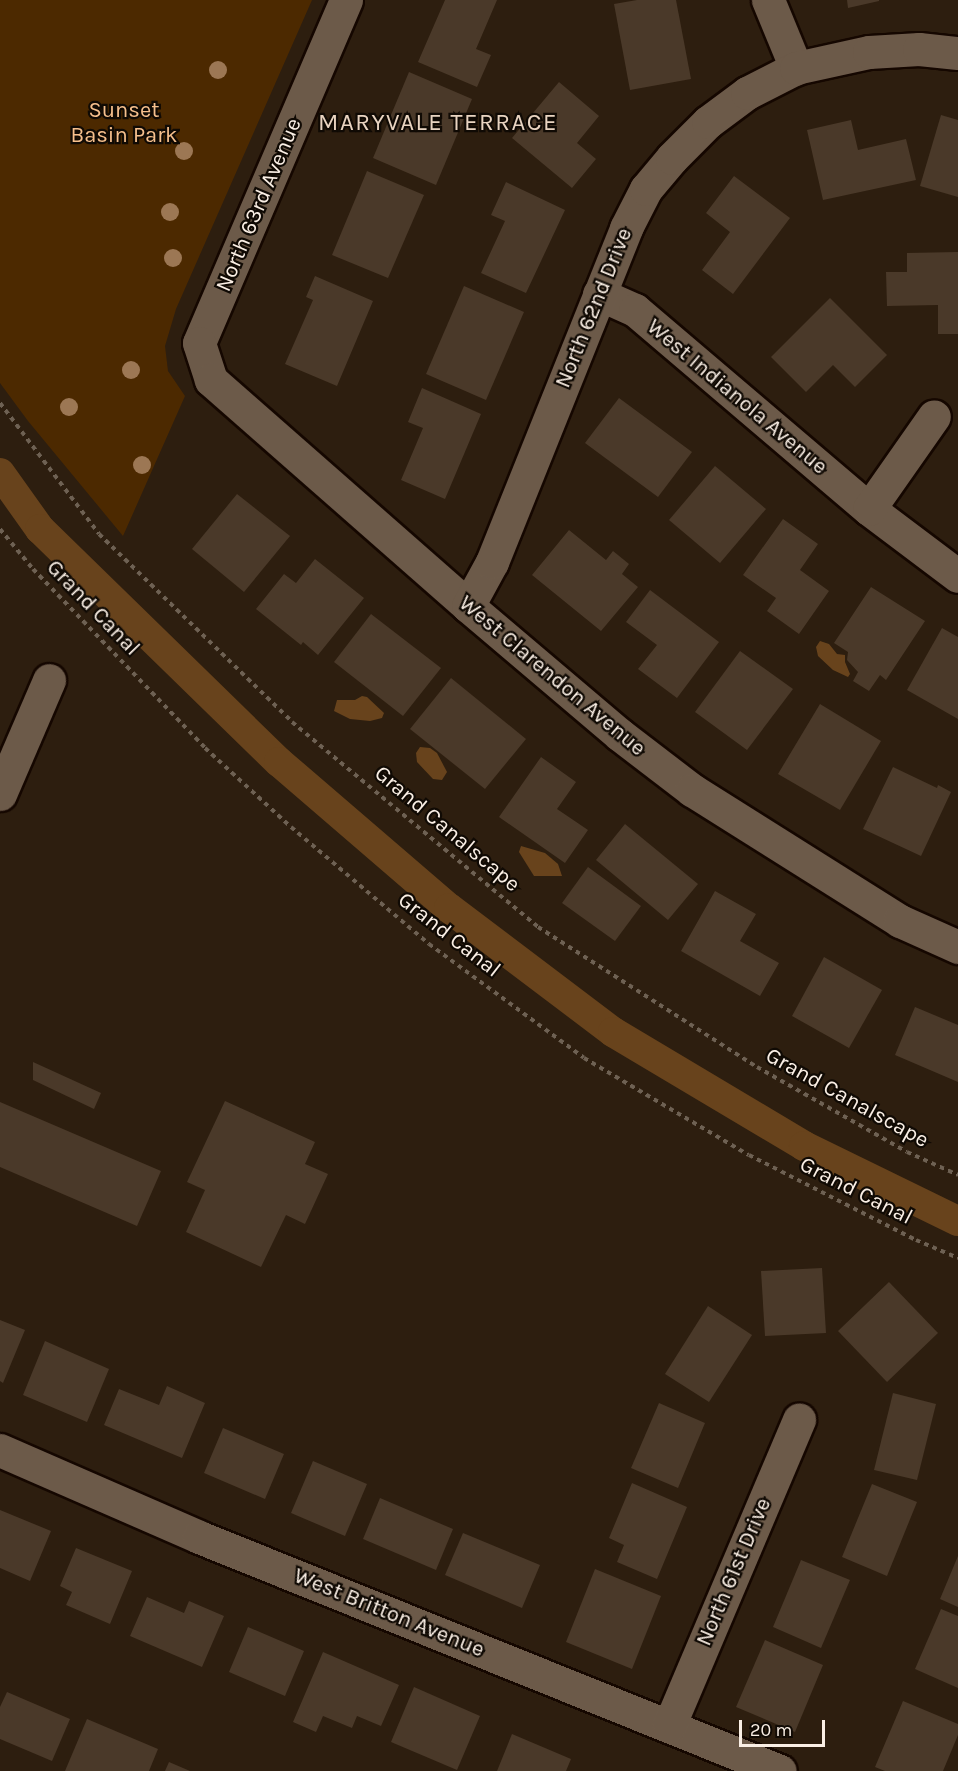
<!DOCTYPE html>
<style>
body{margin:0}
#map{position:relative;width:958px;height:1771px;overflow:hidden;background:#2d1e0f;font-family:Karla,sans-serif}
div>[style]{position:absolute}
[style*='--x']{left:calc(var(--x)*1px);top:calc(var(--y)*1px);width:calc(var(--w)*1px);rotate:calc(var(--a)*1deg)}
.green>*{inset:0;background:#4c2900}
.water>*{inset:0;background:#68431c}
.canal>*{height:30px;margin:-15px;padding:0 15px;transform-origin:15px;border-radius:15px;background:#68431c}
.building>*{inset:0;background:#4a3929}
.path>*{height:4px;margin-top:-2px;transform-origin:0;background:repeating-linear-gradient(90deg,#6e6153 0 4.5px,transparent 0 9px)}
.roads{filter:drop-shadow(2px 0 #150700) drop-shadow(-2px 0 #150700) drop-shadow(0 2px #150700) drop-shadow(0 -2px #150700)}
.minor>*{height:33px;margin:-16.5px;padding:0 16.5px;transform-origin:16.5px;border-radius:16.5px;background:#6c5a49}
.trees>*{width:18px;height:18px;margin:-9px;border-radius:50%;background:#9c7754}
span{translate:-50% -50%;white-space:nowrap;text-align:center;line-height:1.15;-webkit-text-stroke:4.5px #100a04;paint-order:stroke}
.park-label{font-size:22px;color:#f7c08d}
.street-label{font-size:22px;color:#faefe5}
.neighbourhood-label{font-size:24px;color:#e9d4c1;letter-spacing:1.5px}
.scale{position:absolute;left:739px;top:1720px;width:86px;height:27px;box-sizing:border-box;border:3px solid #faefe5;border-top:0;padding-left:8px;font-size:18px;line-height:21px;white-space:nowrap;color:#faefe5;-webkit-text-stroke:4px #100a04;paint-order:stroke}
</style>
<div id="map">
<div class="green">
<i style="clip-path:polygon(0 0,312px 0,176px 309px,165px 346px,168px 371px,185px 396px,123px 536px,28px 421px,0 383px)"></i>
</div>
<div class="water">
<i style="clip-path:polygon(820px 641px,829px 644px,837px 654px,845px 655px,845px 662px,850px 674px,848px 677px,833px 670px,818px 656px,816px 647px)"></i>
<i style="clip-path:polygon(362px 696px,367px 697px,384px 713px,382px 718px,370px 721px,350px 719px,334px 711px,337px 700px,355px 700px)"></i>
<i style="clip-path:polygon(420px 747px,430px 748px,437px 753px,447px 772px,442px 780px,433px 779px,417px 762px,416px 753px)"></i>
<i style="clip-path:polygon(521px 846px,545px 853px,558px 864px,562px 876px,534px 876px,519px 852px)"></i>
</div>
<div class="canal">
<i style="--x:0;--y:473;--w:69;--a:54.5"></i>
<i style="--x:40;--y:529;--w:334;--a:44.3"></i>
<i style="--x:279;--y:762;--w:224;--a:40.7"></i>
<i style="--x:449;--y:908;--w:206;--a:37.1"></i>
<i style="--x:613;--y:1032;--w:222;--a:30.8"></i>
<i style="--x:804;--y:1146;--w:171;--a:26"></i>
</div>
<div class="building">
<i style="clip-path:polygon(445px 0,497px 0,476px 49px,491px 55px,477px 87px,418px 62px)"></i>
<i style="clip-path:polygon(637px 0,676px 0,691px 79px,630px 90px,614px 4px)"></i>
<i style="clip-path:polygon(847px 0,879px 0,879px 1px,848px 8px)"></i>
<i style="clip-path:polygon(409px 72px,472px 99px,436px 185px,373px 158px)"></i>
<i style="clip-path:polygon(559px 82px,599px 116px,577px 143px,596px 159px,572px 188px,512px 138px)"></i>
<i style="clip-path:polygon(941px 115px,958px 120px,958px 197px,920px 186px)"></i>
<i style="clip-path:polygon(851px 120px,858px 150px,906px 139px,916px 180px,823px 200px,807px 130px)"></i>
<i style="clip-path:polygon(367px 171px,424px 195px,388px 278px,332px 255px)"></i>
<i style="clip-path:polygon(734px 176px,790px 218px,733px 294px,702px 270px,730px 232px,706px 213px)"></i>
<i style="clip-path:polygon(506px 182px,565px 210px,526px 293px,481px 273px,505px 221px,491px 215px)"></i>
<i style="clip-path:polygon(958px 252px,958px 334px,938px 334px,938px 305px,887px 306px,886px 272px,907px 272px,907px 253px)"></i>
<i style="clip-path:polygon(315px 276px,373px 301px,337px 386px,285px 364px,313px 300px,306px 297px)"></i>
<i style="clip-path:polygon(464px 286px,524px 312px,486px 400px,426px 374px)"></i>
<i style="clip-path:polygon(830px 298px,887px 355px,855px 387px,833px 365px,806px 392px,771px 357px)"></i>
<i style="clip-path:polygon(422px 388px,481px 414px,445px 499px,401px 480px,423px 428px,408px 422px)"></i>
<i style="clip-path:polygon(619px 398px,692px 452px,658px 497px,585px 443px)"></i>
<i style="clip-path:polygon(715px 466px,766px 509px,720px 563px,669px 520px)"></i>
<i style="clip-path:polygon(237px 494px,290px 536px,244px 592px,192px 549px)"></i>
<i style="clip-path:polygon(783px 519px,818px 544px,800px 570px,829px 591px,799px 634px,767px 611px,776px 598px,743px 575px)"></i>
<i style="clip-path:polygon(569px 530px,606px 560px,613px 551px,629px 564px,622px 574px,638px 587px,601px 631px,532px 575px)"></i>
<i style="clip-path:polygon(315px 559px,364px 598px,318px 655px,303px 642px,301px 645px,256px 609px,284px 574px,296px 583px)"></i>
<i style="clip-path:polygon(871px 587px,925px 621px,886px 680px,880px 675px,869px 691px,853px 681px,858px 672px,847px 660px,848px 652px,834px 643px)"></i>
<i style="clip-path:polygon(650px 590px,719px 642px,677px 698px,638px 669px,657px 645px,626px 622px)"></i>
<i style="clip-path:polygon(371px 614px,441px 668px,403px 716px,334px 662px)"></i>
<i style="clip-path:polygon(942px 628px,958px 637px,958px 719px,907px 690px)"></i>
<i style="clip-path:polygon(740px 651px,793px 689px,747px 750px,695px 712px)"></i>
<i style="clip-path:polygon(451px 678px,526px 739px,485px 789px,410px 729px)"></i>
<i style="clip-path:polygon(820px 704px,881px 741px,840px 810px,778px 774px)"></i>
<i style="clip-path:polygon(541px 757px,576px 782px,557px 809px,588px 830px,565px 863px,499px 817px)"></i>
<i style="clip-path:polygon(893px 767px,937px 788px,938px 785px,951px 792px,921px 856px,863px 829px)"></i>
<i style="clip-path:polygon(625px 824px,698px 884px,668px 920px,596px 860px)"></i>
<i style="clip-path:polygon(588px 867px,641px 906px,615px 941px,562px 903px)"></i>
<i style="clip-path:polygon(715px 891px,756px 914px,740px 941px,779px 963px,760px 996px,681px 951px)"></i>
<i style="clip-path:polygon(824px 957px,882px 990px,849px 1048px,792px 1016px)"></i>
<i style="clip-path:polygon(915px 1007px,958px 1025px,958px 1082px,895px 1055px)"></i>
<i style="clip-path:polygon(33px 1062px,101px 1093px,94px 1109px,33px 1080px)"></i>
<i style="clip-path:polygon(225px 1101px,315px 1142px,305px 1164px,328px 1174px,305px 1224px,286px 1215px,261px 1267px,186px 1232px,205px 1190px,187px 1182px)"></i>
<i style="clip-path:polygon(0 1102px,161px 1171px,137px 1226px,0 1167px)"></i>
<i style="clip-path:polygon(822px 1268px,826px 1333px,765px 1336px,761px 1271px)"></i>
<i style="clip-path:polygon(889px 1282px,938px 1333px,887px 1382px,838px 1331px)"></i>
<i style="clip-path:polygon(708px 1306px,752px 1335px,709px 1402px,665px 1374px)"></i>
<i style="clip-path:polygon(0 1320px,25px 1330px,3px 1383px,0 1381px)"></i>
<i style="clip-path:polygon(45px 1341px,109px 1369px,87px 1422px,23px 1395px)"></i>
<i style="clip-path:polygon(167px 1386px,205px 1403px,182px 1458px,104px 1425px,119px 1389px,159px 1405px)"></i>
<i style="clip-path:polygon(893px 1393px,936px 1404px,917px 1480px,874px 1470px)"></i>
<i style="clip-path:polygon(659px 1403px,705px 1423px,678px 1488px,631px 1468px)"></i>
<i style="clip-path:polygon(223px 1428px,284px 1454px,265px 1499px,204px 1473px)"></i>
<i style="clip-path:polygon(313px 1461px,367px 1484px,345px 1536px,291px 1513px)"></i>
<i style="clip-path:polygon(632px 1483px,687px 1507px,657px 1579px,617px 1562px,624px 1545px,609px 1538px)"></i>
<i style="clip-path:polygon(872px 1484px,917px 1502px,887px 1576px,842px 1557px)"></i>
<i style="clip-path:polygon(380px 1498px,453px 1529px,436px 1570px,363px 1539px)"></i>
<i style="clip-path:polygon(0 1510px,51px 1531px,30px 1581px,0 1568px)"></i>
<i style="clip-path:polygon(463px 1533px,540px 1565px,522px 1608px,445px 1575px)"></i>
<i style="clip-path:polygon(76px 1548px,132px 1571px,110px 1624px,66px 1605px,72px 1592px,60px 1586px)"></i>
<i style="clip-path:polygon(958px 1556px,958px 1607px,940px 1599px)"></i>
<i style="clip-path:polygon(801px 1560px,850px 1580px,821px 1648px,773px 1627px)"></i>
<i style="clip-path:polygon(595px 1569px,661px 1596px,632px 1669px,566px 1642px)"></i>
<i style="clip-path:polygon(147px 1597px,184px 1613px,189px 1601px,224px 1616px,202px 1667px,130px 1636px)"></i>
<i style="clip-path:polygon(941px 1609px,958px 1616px,958px 1688px,915px 1669px)"></i>
<i style="clip-path:polygon(248px 1627px,304px 1651px,285px 1696px,229px 1672px)"></i>
<i style="clip-path:polygon(765px 1640px,823px 1665px,795px 1732px,736px 1707px)"></i>
<i style="clip-path:polygon(323px 1652px,399px 1685px,381px 1726px,357px 1716px,352px 1728px,323px 1716px,316px 1732px,293px 1722px)"></i>
<i style="clip-path:polygon(414px 1687px,480px 1716px,457px 1770px,391px 1742px)"></i>
<i style="clip-path:polygon(7px 1692px,70px 1719px,52px 1761px,0 1739px,0 1707px)"></i>
<i style="clip-path:polygon(903px 1701px,958px 1724px,958px 1735px,943px 1771px,885px 1771px,875px 1767px)"></i>
<i style="clip-path:polygon(87px 1719px,158px 1749px,149px 1771px,65px 1771px)"></i>
<i style="clip-path:polygon(512px 1734px,571px 1759px,566px 1771px,497px 1771px)"></i>
<i style="clip-path:polygon(169px 1762px,190px 1771px,165px 1771px)"></i>
</div>
<div class="path">
<i style="--x:0;--y:403;--w:164;--a:52.9"></i>
<i style="--x:99;--y:534;--w:269;--a:44.2"></i>
<i style="--x:292;--y:722;--w:320;--a:39.8"></i>
<i style="--x:538;--y:927;--w:260;--a:32.6"></i>
<i style="--x:757;--y:1067;--w:172;--a:29.5"></i>
<i style="--x:907;--y:1152;--w:56;--a:24.3"></i>
<i style="--x:0;--y:529;--w:52;--a:50.5"></i>
<i style="--x:33;--y:569;--w:248;--a:46.1"></i>
<i style="--x:205;--y:748;--w:117;--a:42.6"></i>
<i style="--x:291;--y:827;--w:181;--a:40.3"></i>
<i style="--x:429;--y:944;--w:192;--a:36.3"></i>
<i style="--x:584;--y:1058;--w:191;--a:30.5"></i>
<i style="--x:749;--y:1155;--w:187;--a:27"></i>
<i style="--x:916;--y:1240;--w:46;--a:23.2"></i>
</div>
<div class="roads">
<div class="minor">
<i style="--x:346;--y:0;--w:373;--a:113.2"></i>
<i style="--x:199;--y:343;--w:39;--a:72"></i>
<i style="--x:211;--y:380;--w:342;--a:41.3"></i>
<i style="--x:468;--y:606;--w:199;--a:40.3"></i>
<i style="--x:620;--y:735;--w:91;--a:37.4"></i>
<i style="--x:692;--y:790;--w:246;--a:32.2"></i>
<i style="--x:900;--y:921;--w:64;--a:24.1"></i>
<i style="--x:768;--y:0;--w:74;--a:67.6"></i>
<i style="--x:599;--y:294;--w:39;--a:24"></i>
<i style="--x:635;--y:310;--w:307;--a:40.4"></i>
<i style="--x:869;--y:509;--w:111;--a:37"></i>
<i style="--x:869;--y:509;--w:113;--a:-55"></i>
<i style="--x:468;--y:606;--w:50;--a:-61.4"></i>
<i style="--x:492;--y:562;--w:360;--a:-68.1"></i>
<i style="--x:626;--y:228;--w:44;--a:-62.9"></i>
<i style="--x:646;--y:189;--w:40;--a:-50"></i>
<i style="--x:672;--y:158;--w:51;--a:-45"></i>
<i style="--x:708;--y:122;--w:49;--a:-36.6"></i>
<i style="--x:747;--y:93;--w:55;--a:-27"></i>
<i style="--x:796;--y:68;--w:75;--a:-12.4"></i>
<i style="--x:869;--y:52;--w:50;--a:-3.4"></i>
<i style="--x:919;--y:49;--w:39;--a:6"></i>
<i style="--x:0;--y:794;--w:124;--a:-66.7"></i>
<i style="--x:0;--y:1450;--w:217;--a:23.6"></i>
<i style="--x:199;--y:1537;--w:626;--a:21.94"></i>
<i style="--x:669;--y:1726;--w:333;--a:-67"></i>
</div>
</div>
<div class="trees">
<i style="left:218px;top:70px"></i>
<i style="left:184px;top:151px"></i>
<i style="left:170px;top:212px"></i>
<i style="left:173px;top:258px"></i>
<i style="left:131px;top:370px"></i>
<i style="left:69px;top:407px"></i>
<i style="left:142px;top:465px"></i>
</div>
<div class="park-label">
<span style="left:124px;top:123px">Sunset<br>Basin Park</span>
</div>
<div class="street-label">
<span style="left:259px;top:205px;rotate:-67deg">North 63rd Avenue</span>
<span style="left:594px;top:308px;rotate:-68deg">North 62nd Drive</span>
<span style="left:737px;top:397px;rotate:40deg">West Indianola Avenue</span>
<span style="left:93px;top:608px;rotate:46deg">Grand Canal</span>
<span style="left:552px;top:676px;rotate:40deg">West Clarendon Avenue</span>
<span style="left:447px;top:829px;rotate:40deg">Grand Canalscape</span>
<span style="left:449px;top:935px;rotate:38deg">Grand Canal</span>
<span style="left:847px;top:1098px;rotate:29deg">Grand Canalscape</span>
<span style="left:856px;top:1191px;rotate:27deg">Grand Canal</span>
<span style="left:734px;top:1572px;rotate:-67deg">North 61st Drive</span>
<span style="left:389px;top:1613px;rotate:22deg">West Britton Avenue</span>
</div>
<div class="neighbourhood-label">
<span style="left:438px;top:123px">MARYVALE TERRACE</span>
</div>
<div class="scale">20 m</div>
</div>
